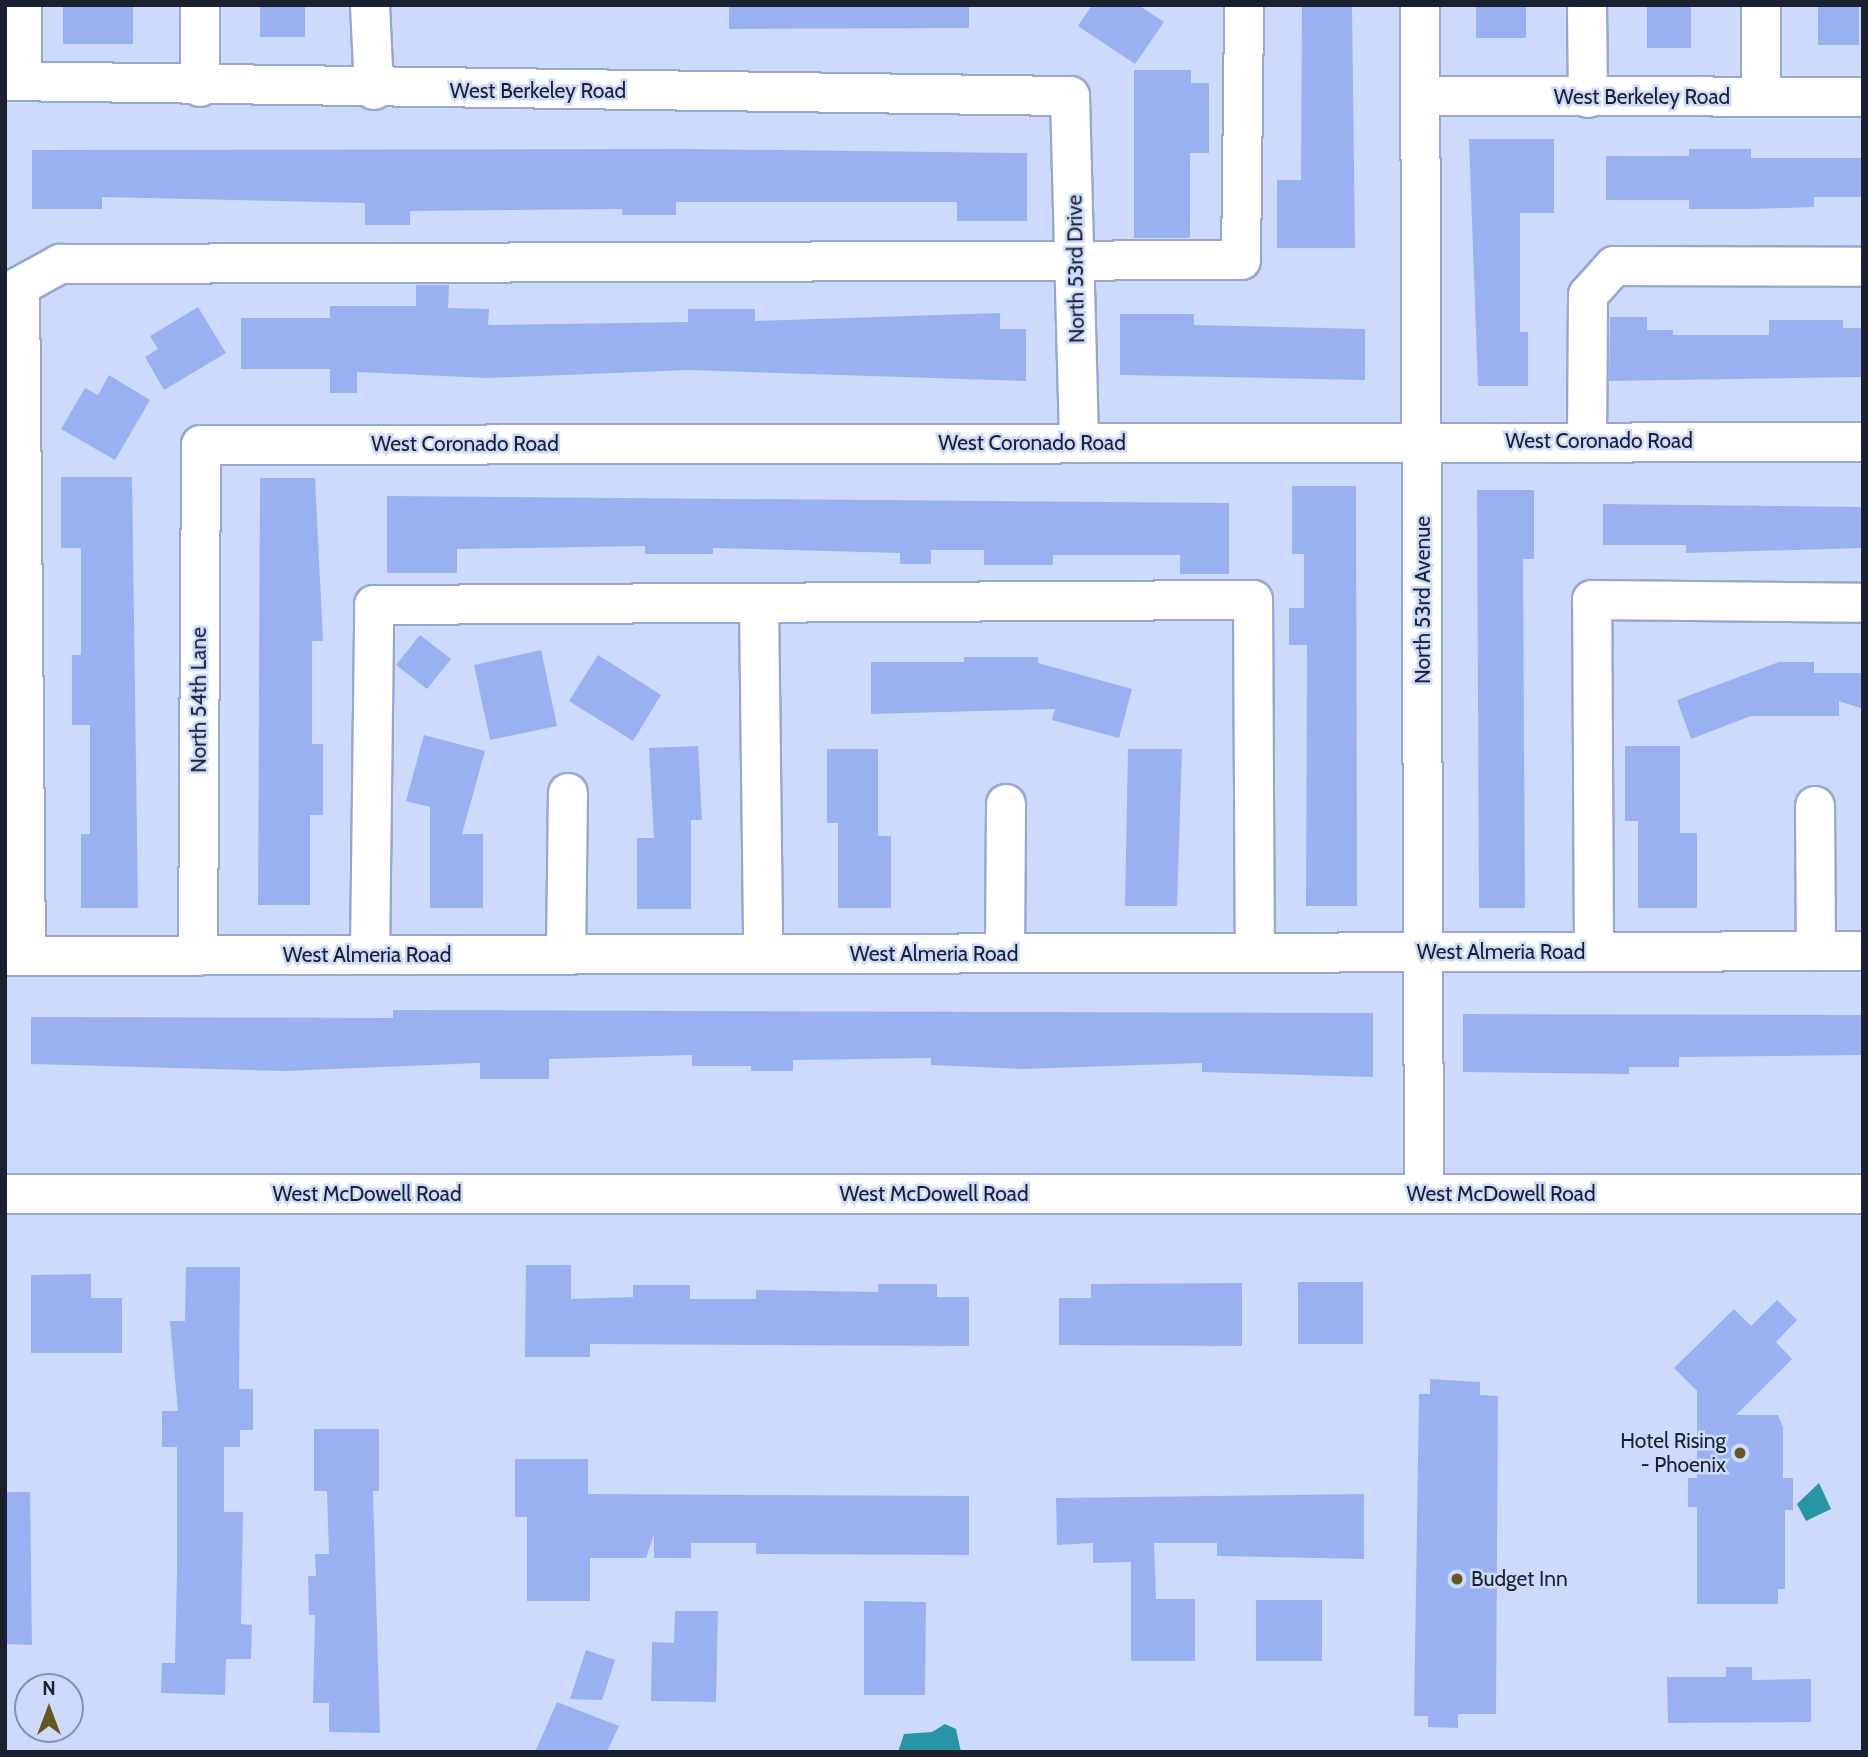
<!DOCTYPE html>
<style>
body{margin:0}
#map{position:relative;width:1868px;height:1757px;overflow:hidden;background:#cddafc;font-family:Cabin,sans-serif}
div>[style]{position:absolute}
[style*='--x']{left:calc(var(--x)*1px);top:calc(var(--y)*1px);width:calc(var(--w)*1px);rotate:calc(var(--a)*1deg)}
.water>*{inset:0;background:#2795a4}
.building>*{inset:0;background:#9ab1f1}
.roads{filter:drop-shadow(2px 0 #98a7cf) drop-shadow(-2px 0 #98a7cf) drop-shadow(0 2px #98a7cf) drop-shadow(0 -2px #98a7cf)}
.minor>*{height:38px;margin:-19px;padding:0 19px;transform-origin:19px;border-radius:19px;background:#fff}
.major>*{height:38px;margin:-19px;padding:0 19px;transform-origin:19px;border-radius:19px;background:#fff}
.dots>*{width:19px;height:19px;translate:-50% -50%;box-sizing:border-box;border:4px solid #cddafc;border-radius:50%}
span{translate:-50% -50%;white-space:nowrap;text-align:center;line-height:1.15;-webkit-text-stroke:5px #cddafc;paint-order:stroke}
.street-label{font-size:21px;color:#1b2030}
.poi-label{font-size:21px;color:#1b2030}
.right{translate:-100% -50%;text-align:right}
.left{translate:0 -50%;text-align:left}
.frame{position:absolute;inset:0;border:7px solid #1b2030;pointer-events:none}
.north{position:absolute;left:14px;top:1673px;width:70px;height:70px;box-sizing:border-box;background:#cddafc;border:2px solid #8690aa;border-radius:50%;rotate:0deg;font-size:19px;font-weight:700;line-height:28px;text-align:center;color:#1b2030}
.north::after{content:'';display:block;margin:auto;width:24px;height:32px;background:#675523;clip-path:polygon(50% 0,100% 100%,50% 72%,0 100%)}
</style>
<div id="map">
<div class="water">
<i style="clip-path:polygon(1819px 1483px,1831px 1509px,1806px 1521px,1797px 1504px)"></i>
<i style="clip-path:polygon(945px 1724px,956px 1729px,961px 1752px,898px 1752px,904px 1734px,932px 1732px)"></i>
</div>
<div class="building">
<i style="clip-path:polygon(63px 5px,133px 5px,133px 44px,63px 44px)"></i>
<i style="clip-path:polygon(260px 5px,305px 5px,305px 37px,260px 37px)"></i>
<i style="clip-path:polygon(729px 5px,969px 5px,969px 28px,729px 29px)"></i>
<i style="clip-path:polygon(1092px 5px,1138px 5px,1164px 22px,1135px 64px,1078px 26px)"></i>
<i style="clip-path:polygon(1302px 5px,1352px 5px,1355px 248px,1277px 248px,1277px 180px,1301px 180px)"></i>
<i style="clip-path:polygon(1476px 5px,1526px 5px,1526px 38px,1476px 38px)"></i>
<i style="clip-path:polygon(1647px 5px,1691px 5px,1691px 48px,1647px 48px)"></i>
<i style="clip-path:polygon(1818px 5px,1859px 5px,1859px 45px,1818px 45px)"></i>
<i style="clip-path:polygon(1134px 70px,1191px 70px,1191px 83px,1209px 83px,1209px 153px,1190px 153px,1190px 238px,1134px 238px)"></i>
<i style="clip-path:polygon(1469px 139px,1554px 139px,1554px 213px,1520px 213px,1520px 332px,1528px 332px,1528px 386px,1478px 386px)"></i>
<i style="clip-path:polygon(690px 149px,1027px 153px,1027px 221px,957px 221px,957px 202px,676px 202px,676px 215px,622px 215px,622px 209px,410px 211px,410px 225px,365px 225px,365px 203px,102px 197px,102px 209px,32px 209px,32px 150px)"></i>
<i style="clip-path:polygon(1689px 149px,1751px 149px,1751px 158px,1863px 158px,1863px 197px,1814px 197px,1814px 207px,1751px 209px,1689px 209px,1689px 200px,1606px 200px,1606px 156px,1689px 156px)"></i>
<i style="clip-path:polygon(416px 285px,449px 285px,448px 308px,489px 309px,488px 325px,688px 322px,688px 309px,755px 309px,755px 321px,1000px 313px,1000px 329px,1026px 329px,1026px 381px,688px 370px,487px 378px,357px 372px,357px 393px,330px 393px,330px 369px,241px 369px,241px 318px,330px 318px,330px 306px,416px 306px)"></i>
<i style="clip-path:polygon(198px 307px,226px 353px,164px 390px,145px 357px,158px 349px,150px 336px)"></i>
<i style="clip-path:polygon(1120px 314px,1194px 314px,1194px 325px,1365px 329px,1365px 380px,1120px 375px)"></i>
<i style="clip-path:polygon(1610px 317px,1647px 317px,1647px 330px,1673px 330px,1673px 335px,1769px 335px,1769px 320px,1843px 320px,1843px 328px,1863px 328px,1863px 377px,1609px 381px)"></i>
<i style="clip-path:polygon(109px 375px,150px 400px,115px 460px,61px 429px,85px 388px,98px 395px)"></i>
<i style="clip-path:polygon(61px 477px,132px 477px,138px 908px,81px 908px,81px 834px,90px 834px,90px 725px,72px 725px,72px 655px,81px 655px,81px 548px,61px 548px)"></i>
<i style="clip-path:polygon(260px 478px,315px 478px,323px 641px,312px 641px,312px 744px,323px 744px,323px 815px,310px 815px,310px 905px,258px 905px)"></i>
<i style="clip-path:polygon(1292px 486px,1356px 486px,1357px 906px,1306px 906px,1307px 645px,1289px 645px,1289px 608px,1304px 608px,1304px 554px,1292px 554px)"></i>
<i style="clip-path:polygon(1477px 490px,1534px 490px,1534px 559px,1523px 559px,1525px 908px,1479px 908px)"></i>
<i style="clip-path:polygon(387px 496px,1229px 503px,1229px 574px,1180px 574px,1180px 555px,1053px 555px,1053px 565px,984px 565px,984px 550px,931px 550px,931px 564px,900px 564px,900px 553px,713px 548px,713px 554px,645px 554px,645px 546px,457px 549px,457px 573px,387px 573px)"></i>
<i style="clip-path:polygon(1603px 504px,1863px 507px,1863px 548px,1686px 553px,1686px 545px,1603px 545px)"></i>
<i style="clip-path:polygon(420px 635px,451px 659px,427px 689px,396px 665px)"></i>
<i style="clip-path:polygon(541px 650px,557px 726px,490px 740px,474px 665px)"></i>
<i style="clip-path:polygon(598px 655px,661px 695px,633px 741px,569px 701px)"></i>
<i style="clip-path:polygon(964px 657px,1038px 657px,1038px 663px,1132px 689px,1119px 738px,1052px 720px,1055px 709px,871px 714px,871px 662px,964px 662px)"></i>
<i style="clip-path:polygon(1779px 662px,1814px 662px,1814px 673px,1863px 673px,1863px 709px,1839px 701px,1839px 716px,1751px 716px,1691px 739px,1677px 700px)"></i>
<i style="clip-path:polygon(424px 735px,485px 751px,462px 834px,483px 834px,483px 908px,430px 908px,430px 807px,406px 801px)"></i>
<i style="clip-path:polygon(698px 746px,702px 820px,691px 820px,691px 909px,637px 909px,637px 838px,654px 838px,649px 748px)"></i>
<i style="clip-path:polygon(1625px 746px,1680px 746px,1680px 833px,1697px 833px,1697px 908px,1638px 908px,1638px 821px,1625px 821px)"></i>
<i style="clip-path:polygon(827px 749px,878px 749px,878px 836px,891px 836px,891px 908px,838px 908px,838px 823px,827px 823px)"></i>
<i style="clip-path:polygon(1128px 749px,1182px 749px,1177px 906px,1125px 906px)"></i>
<i style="clip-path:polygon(393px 1010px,1373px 1013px,1373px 1077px,1202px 1072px,1202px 1063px,1021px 1069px,931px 1065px,931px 1058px,793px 1060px,793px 1071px,751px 1071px,751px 1066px,692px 1066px,692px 1055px,549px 1059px,549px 1079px,480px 1079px,480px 1063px,285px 1071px,31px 1064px,31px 1017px,393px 1018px)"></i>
<i style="clip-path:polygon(1463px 1014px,1863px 1015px,1863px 1055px,1679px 1057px,1679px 1067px,1629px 1067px,1629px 1074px,1463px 1072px)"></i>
<i style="clip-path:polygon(526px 1265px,571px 1265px,571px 1299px,633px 1297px,633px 1285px,690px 1285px,690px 1299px,756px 1299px,756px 1290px,878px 1292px,878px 1284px,937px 1284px,937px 1297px,969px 1297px,969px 1346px,590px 1344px,590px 1357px,525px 1357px)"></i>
<i style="clip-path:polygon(186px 1267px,240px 1267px,239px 1389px,253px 1389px,253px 1430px,240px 1430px,240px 1447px,224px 1447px,224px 1512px,243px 1512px,241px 1624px,252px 1625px,251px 1659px,226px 1659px,225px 1695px,161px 1693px,162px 1663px,175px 1663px,177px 1572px,177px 1447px,162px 1447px,162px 1411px,178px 1411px,170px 1321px,185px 1321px)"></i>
<i style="clip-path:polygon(91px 1274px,91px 1298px,122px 1298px,122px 1353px,31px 1353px,31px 1275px)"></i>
<i style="clip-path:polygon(1298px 1282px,1363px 1282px,1363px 1344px,1298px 1344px)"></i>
<i style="clip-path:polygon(1242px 1283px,1242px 1346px,1059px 1345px,1059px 1298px,1091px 1298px,1091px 1284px)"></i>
<i style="clip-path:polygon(1777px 1300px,1797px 1320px,1776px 1342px,1792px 1359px,1736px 1415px,1778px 1415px,1783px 1428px,1783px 1478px,1793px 1478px,1793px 1510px,1785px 1510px,1785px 1589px,1778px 1589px,1778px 1604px,1697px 1604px,1697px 1507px,1688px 1507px,1688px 1478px,1697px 1478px,1697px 1391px,1674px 1368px,1734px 1309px,1751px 1326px)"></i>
<i style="clip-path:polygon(1430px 1379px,1480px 1382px,1480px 1395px,1498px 1396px,1496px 1714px,1458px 1714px,1458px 1728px,1428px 1727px,1428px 1716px,1414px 1716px,1419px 1394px,1430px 1394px)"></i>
<i style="clip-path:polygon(314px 1429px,379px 1429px,379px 1491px,373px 1491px,380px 1733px,329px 1732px,329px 1703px,313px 1703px,315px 1615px,309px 1615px,308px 1576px,316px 1576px,315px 1554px,329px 1554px,327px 1491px,314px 1491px)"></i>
<i style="clip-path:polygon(515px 1459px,588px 1459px,588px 1494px,969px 1496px,969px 1555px,756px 1554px,756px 1543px,691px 1543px,691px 1558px,654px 1558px,654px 1534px,646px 1558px,590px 1558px,590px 1601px,527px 1601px,527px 1517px,515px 1517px)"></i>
<i style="clip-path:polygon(5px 1492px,30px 1492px,32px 1645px,5px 1644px)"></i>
<i style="clip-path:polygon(1364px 1494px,1364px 1559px,1217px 1556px,1217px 1543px,1154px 1543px,1156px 1599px,1195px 1599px,1195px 1661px,1131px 1661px,1131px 1562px,1093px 1563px,1093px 1543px,1057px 1545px,1056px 1498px)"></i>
<i style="clip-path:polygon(1256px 1600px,1322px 1600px,1322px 1661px,1256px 1661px)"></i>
<i style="clip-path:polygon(864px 1601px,926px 1602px,925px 1695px,864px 1695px)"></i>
<i style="clip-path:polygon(675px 1611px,718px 1611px,716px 1702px,651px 1701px,652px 1642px,674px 1643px)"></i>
<i style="clip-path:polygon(586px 1650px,615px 1660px,602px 1700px,570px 1699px)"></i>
<i style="clip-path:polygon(1726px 1667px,1752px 1667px,1752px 1680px,1811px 1679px,1811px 1722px,1668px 1723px,1667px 1677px,1726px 1677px)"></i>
<i style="clip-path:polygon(557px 1702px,619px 1726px,607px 1752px,535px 1752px)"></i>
</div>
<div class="roads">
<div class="minor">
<i style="--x:22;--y:5;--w:76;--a:90"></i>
<i style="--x:200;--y:5;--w:82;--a:90"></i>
<i style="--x:370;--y:5;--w:85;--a:87.3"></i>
<i style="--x:1420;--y:5;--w:1189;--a:89.81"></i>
<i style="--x:1587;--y:5;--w:93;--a:89.4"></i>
<i style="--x:5;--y:81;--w:1065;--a:0.81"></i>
<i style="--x:1070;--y:96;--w:347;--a:88.5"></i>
<i style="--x:1422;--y:96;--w:441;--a:0.1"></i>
<i style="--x:1761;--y:97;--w:92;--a:-90"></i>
<i style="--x:1587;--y:442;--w:147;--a:-89.6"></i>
<i style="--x:1588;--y:295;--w:39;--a:-48"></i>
<i style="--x:1614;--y:266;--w:249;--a:0.2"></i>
<i style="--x:759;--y:603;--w:351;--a:89.3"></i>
<i style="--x:1815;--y:806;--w:145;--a:89.6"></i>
<i style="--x:1594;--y:952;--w:352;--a:-90.3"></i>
<i style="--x:1592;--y:600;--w:271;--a:0.6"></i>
<i style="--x:1005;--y:953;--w:149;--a:-89.6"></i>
<i style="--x:370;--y:955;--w:350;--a:-89.3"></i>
<i style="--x:374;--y:605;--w:879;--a:-0.33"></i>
<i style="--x:1253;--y:600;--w:353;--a:89.7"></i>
<i style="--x:566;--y:955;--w:162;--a:-89.3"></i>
<i style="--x:5;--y:956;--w:1858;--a:-0.15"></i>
<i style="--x:26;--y:956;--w:670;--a:-90.51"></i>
<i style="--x:20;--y:286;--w:46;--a:-28.8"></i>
<i style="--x:60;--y:264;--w:1181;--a:-0.19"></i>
<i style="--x:1241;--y:260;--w:255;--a:-89.3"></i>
<i style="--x:198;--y:956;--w:511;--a:-89.66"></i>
<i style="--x:201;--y:445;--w:1662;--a:-0.1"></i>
</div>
<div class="major">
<i style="--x:5;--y:1194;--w:1858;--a:0"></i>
</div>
</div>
<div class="dots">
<i style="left:1740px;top:1453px;background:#675523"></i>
<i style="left:1457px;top:1579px;background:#675523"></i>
</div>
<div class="street-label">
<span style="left:538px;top:91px">West Berkeley Road</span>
<span style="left:1642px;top:97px">West Berkeley Road</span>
<span style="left:1076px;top:269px;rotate:-91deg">North 53rd Drive</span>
<span style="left:1599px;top:441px">West Coronado Road</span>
<span style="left:1032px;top:443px">West Coronado Road</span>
<span style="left:465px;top:444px">West Coronado Road</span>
<span style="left:1423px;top:600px;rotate:-90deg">North 53rd Avenue</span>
<span style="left:199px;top:700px;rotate:-90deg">North 54th Lane</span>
<span style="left:1501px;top:952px">West Almeria Road</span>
<span style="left:934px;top:954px">West Almeria Road</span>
<span style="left:367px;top:955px">West Almeria Road</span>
<span style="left:367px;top:1194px">West McDowell Road</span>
<span style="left:934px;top:1194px">West McDowell Road</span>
<span style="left:1501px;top:1194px">West McDowell Road</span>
</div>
<div class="poi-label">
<span class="right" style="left:1726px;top:1453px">Hotel Rising<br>- Phoenix</span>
<span class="left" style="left:1471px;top:1579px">Budget Inn</span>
</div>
<div class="frame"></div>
<div class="north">N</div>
</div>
